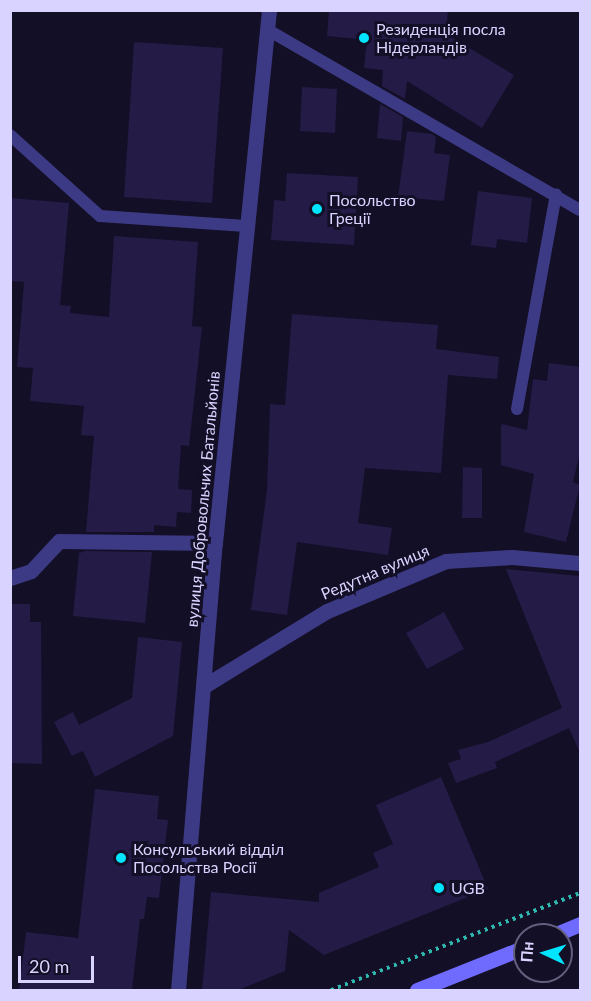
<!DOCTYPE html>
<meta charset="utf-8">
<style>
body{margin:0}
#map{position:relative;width:591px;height:1001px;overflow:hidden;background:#130f26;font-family:Lato,sans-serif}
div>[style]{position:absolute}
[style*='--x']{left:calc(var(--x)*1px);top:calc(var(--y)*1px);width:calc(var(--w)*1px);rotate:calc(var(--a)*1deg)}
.building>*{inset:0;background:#241b47}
.path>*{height:4px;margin-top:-2px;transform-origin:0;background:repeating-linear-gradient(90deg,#2fb8b0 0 3px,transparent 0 7.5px)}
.service>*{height:12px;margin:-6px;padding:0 6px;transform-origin:6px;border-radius:6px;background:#3d3a85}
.minor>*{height:15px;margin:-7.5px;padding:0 7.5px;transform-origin:7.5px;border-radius:7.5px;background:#3d3a85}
.secondary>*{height:15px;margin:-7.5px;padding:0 7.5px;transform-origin:7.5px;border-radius:7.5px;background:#6f6bff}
.dots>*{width:16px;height:16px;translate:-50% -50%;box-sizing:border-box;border:3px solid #130f26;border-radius:50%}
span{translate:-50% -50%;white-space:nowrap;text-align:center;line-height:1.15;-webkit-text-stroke:6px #130f26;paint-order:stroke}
.poi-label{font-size:16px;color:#d9d4ff}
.left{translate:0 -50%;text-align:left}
.street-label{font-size:16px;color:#d9d4ff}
.frame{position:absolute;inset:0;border:12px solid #d9d4ff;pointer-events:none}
.north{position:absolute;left:513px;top:923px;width:60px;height:60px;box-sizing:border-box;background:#130f26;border:2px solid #625e7d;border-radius:50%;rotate:274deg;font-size:16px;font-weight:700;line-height:24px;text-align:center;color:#d9d4ff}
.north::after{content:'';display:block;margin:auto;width:21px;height:27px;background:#00e5ff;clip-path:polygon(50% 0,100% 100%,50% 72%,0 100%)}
.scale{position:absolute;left:18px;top:956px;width:76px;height:27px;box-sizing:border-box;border:3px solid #d9d4ff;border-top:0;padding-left:8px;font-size:18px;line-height:21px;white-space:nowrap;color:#d9d4ff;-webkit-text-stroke:4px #130f26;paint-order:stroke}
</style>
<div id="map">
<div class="building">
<i style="clip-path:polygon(329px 10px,448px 10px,446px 34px,514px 75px,482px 128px,407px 81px,405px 99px,382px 86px,383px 70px,364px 68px,367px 40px,327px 36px)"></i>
<i style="clip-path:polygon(134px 42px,223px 48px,212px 203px,124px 197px)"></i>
<i style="clip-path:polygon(302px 87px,337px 89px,335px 133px,300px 131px)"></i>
<i style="clip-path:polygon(380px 104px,403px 117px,401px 141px,377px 138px)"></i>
<i style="clip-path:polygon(407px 131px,432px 134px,436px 137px,434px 153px,450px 155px,444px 201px,398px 197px)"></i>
<i style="clip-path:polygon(287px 173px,358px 177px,354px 245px,271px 240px,274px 200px,285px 201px)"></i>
<i style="clip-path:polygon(478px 191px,532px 198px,527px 243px,497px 239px,496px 248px,471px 245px)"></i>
<i style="clip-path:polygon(10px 198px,69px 203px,60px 305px,71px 306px,70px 313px,109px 317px,114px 236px,198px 242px,192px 326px,202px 327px,189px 446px,181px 445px,178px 489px,192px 490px,191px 513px,177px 512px,176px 527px,154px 525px,154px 532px,86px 532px,94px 436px,81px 435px,84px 406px,30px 401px,33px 368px,17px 367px,24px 282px,10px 281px)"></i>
<i style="clip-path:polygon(292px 314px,438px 325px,436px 349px,499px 357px,497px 379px,448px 375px,441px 473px,365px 468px,358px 523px,392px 528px,388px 555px,297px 542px,287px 615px,251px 610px,267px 490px,270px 404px,285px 405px)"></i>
<i style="clip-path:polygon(549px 363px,580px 367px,580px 452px,573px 482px,580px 485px,566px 542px,524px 532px,534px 474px,501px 465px,501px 424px,527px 430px,533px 379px,547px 381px)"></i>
<i style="clip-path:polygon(463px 467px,482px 468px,482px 518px,462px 518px)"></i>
<i style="clip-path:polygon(85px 551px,152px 552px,145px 623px,73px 616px,79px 553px)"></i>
<i style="clip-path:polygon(506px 569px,580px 576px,580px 753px,569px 728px,495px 762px,497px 768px,456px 783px,448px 763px,461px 759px,458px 750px,488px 742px,562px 708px)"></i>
<i style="clip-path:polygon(10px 604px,30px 604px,30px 622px,41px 622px,42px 764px,10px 763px)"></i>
<i style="clip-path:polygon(444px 612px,464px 649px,427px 669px,406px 633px)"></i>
<i style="clip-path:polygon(138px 637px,182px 642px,173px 736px,95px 777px,83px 751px,72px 756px,54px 722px,73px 712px,79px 725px,132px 698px)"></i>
<i style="clip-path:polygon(441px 777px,488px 889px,324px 955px,289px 930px,285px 971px,238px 990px,202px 990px,211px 892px,319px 902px,319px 893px,379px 867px,373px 853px,393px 844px,376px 805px)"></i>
<i style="clip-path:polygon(95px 789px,159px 796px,157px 819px,168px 820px,159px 898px,147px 897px,144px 919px,140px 919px,132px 990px,19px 990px,26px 932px,78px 938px)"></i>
</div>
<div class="path">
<i style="--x:331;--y:990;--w:267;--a:-21.3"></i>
</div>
<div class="service">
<i style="--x:268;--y:30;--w:360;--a:30"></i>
<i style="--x:10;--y:135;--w:121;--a:42"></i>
<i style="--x:100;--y:216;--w:146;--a:3.9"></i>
<i style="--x:517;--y:409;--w:218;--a:-79.7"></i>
</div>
<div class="minor">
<i style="--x:10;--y:578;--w:22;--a:-18"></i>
<i style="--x:31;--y:571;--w:41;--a:-47"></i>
<i style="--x:59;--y:541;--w:156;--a:0.7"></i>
<i style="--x:204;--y:686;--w:144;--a:-31.4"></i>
<i style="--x:327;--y:611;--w:129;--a:-22.8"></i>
<i style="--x:446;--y:561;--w:66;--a:-3.5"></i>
<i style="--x:512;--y:557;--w:68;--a:5"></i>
<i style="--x:178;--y:990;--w:449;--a:-85.3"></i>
<i style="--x:215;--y:543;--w:536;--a:-84.21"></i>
</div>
<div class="secondary">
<i style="--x:554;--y:935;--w:28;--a:-23"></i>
<i style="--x:417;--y:990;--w:116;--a:-21.7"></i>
</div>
<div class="dots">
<i style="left:364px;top:38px;background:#00e5ff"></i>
<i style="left:317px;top:209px;background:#00e5ff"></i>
<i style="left:121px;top:858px;background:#00e5ff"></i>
<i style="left:439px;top:888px;background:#00e5ff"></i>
</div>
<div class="poi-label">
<span class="left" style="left:376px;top:38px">Резиденція посла<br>Нідерландів</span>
<span class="left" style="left:329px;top:209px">Посольство<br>Греції</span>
<span class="left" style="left:133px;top:858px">Консульський відділ<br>Посольства Росії</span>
<span class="left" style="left:451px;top:888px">UGB</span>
</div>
<div class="street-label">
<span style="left:203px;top:499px;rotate:-85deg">вулиця Добровольчих Батальйонів</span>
<span style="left:375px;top:572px;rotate:-23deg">Редутна вулиця</span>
</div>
<div class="frame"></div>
<div class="north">Пн</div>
<div class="scale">20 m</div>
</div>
